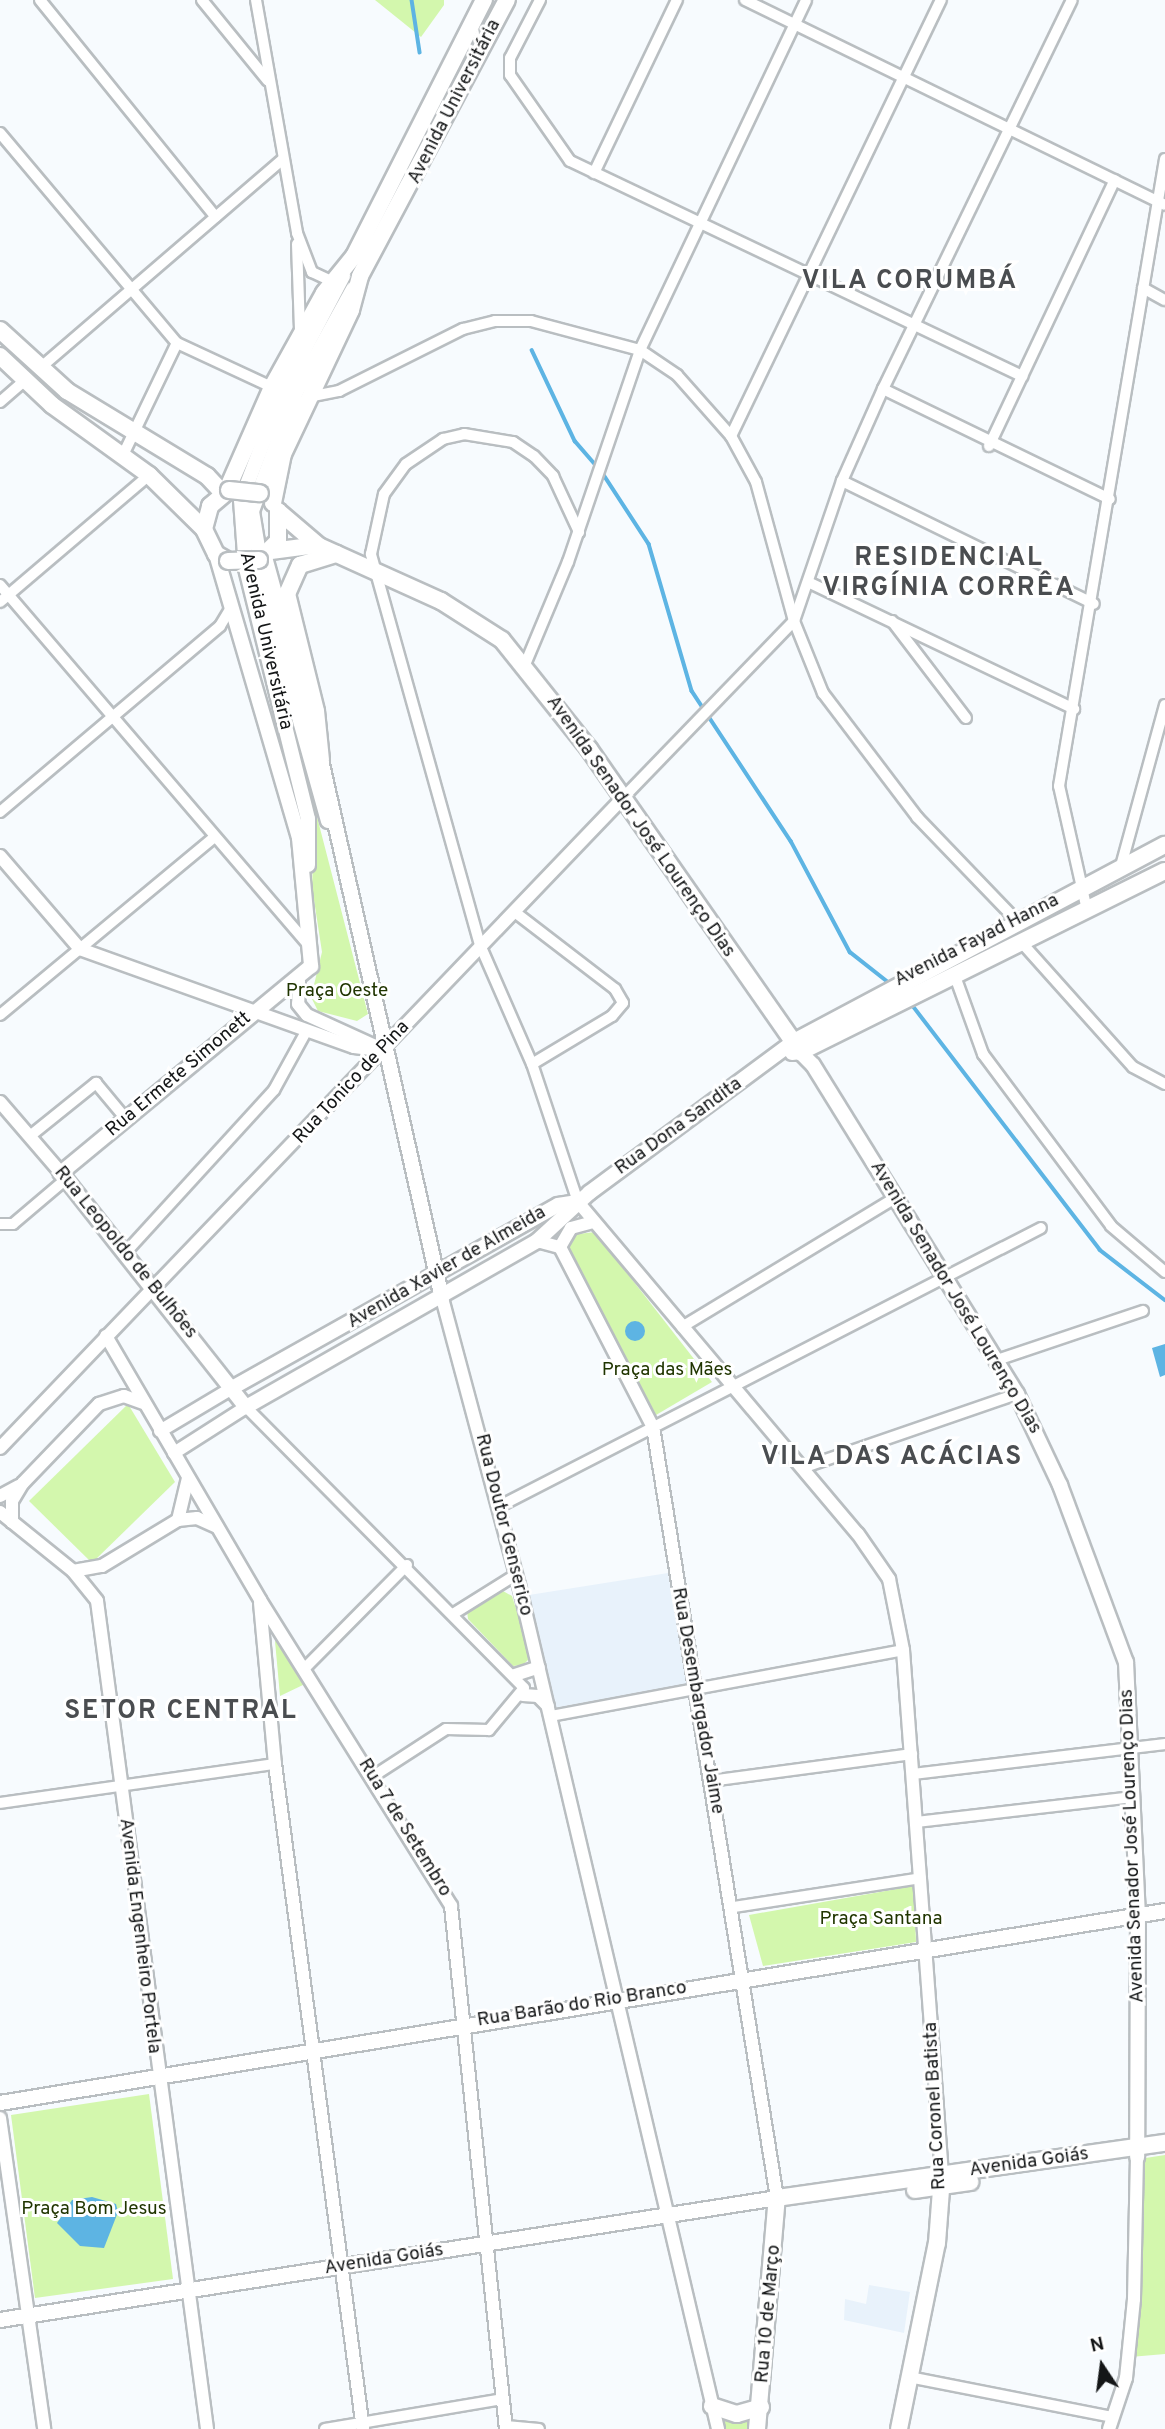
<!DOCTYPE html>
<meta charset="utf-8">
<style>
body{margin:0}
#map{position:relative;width:1165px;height:2429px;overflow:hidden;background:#f7fbfe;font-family:Overpass,sans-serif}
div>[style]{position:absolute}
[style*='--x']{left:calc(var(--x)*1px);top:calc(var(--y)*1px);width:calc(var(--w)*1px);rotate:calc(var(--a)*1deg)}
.built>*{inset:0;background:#e8f2fb}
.green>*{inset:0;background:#d3f7ad}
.water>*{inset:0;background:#5db4e3}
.round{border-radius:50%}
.stream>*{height:3.5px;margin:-1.75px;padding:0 1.75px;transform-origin:1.75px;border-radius:1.75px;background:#5db4e3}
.roads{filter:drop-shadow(2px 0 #b9bec1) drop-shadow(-2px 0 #b9bec1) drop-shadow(0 2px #b9bec1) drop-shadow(0 -2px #b9bec1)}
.minor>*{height:10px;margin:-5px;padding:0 5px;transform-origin:5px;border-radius:5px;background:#fff}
.tertiary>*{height:12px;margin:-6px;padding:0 6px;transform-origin:6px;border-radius:6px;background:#fff}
.secondary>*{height:14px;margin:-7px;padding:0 7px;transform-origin:7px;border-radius:7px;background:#fff}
.primary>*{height:16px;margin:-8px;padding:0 8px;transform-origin:8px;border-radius:8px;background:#fff}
.bridges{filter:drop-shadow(2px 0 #b9bec1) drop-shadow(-2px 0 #b9bec1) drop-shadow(0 2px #b9bec1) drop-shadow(0 -2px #b9bec1)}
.primary-bridge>*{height:16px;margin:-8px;padding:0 8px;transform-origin:8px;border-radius:8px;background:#fff}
span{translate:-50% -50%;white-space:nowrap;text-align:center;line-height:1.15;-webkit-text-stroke:6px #fff;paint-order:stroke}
.street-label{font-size:19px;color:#141617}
.park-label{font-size:19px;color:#203500}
.district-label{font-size:26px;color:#4a4d50;font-weight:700;letter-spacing:2px}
.north{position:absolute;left:1067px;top:2331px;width:70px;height:70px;-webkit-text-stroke:5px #fff;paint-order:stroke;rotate:347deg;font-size:19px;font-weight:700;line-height:28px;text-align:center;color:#141617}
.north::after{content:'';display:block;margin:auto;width:24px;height:32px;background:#141617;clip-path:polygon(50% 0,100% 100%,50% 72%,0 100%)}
</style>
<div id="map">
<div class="built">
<i style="clip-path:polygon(668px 1573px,687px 1684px,553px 1708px,529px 1595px)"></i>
<i style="clip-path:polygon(869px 2285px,910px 2292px,904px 2333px,844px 2320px,845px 2299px,866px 2304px)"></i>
</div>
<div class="green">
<i style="clip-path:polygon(375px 0,444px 0,444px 5px,421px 37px)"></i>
<i style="clip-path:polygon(315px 809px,368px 1014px,357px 1021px,318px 1011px,311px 997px,322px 952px,312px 887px)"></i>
<i style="clip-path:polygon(595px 1232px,712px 1382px,656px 1415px,565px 1245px,570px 1235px)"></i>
<i style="clip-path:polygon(128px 1404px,175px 1482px,92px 1563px,29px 1501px)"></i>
<i style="clip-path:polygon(503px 1591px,512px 1596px,531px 1657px,523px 1665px,513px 1666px,468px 1619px,467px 1611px)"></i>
<i style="clip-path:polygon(275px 1641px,286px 1645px,305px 1684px,280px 1696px)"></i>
<i style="clip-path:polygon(914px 1886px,916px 1942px,763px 1966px,749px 1915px)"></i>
<i style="clip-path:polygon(149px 2094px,173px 2279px,35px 2298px,11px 2115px)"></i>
<i style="clip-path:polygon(1165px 2155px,1165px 2354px,1130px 2357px,1139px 2159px)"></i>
<i style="clip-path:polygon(751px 2417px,751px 2429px,722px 2429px,720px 2418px)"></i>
</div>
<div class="water">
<i class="round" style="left:625px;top:1321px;width:20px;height:20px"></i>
<i style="clip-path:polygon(1165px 1344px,1165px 1375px,1160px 1377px,1152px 1348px)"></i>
<i style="clip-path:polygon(92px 2197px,116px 2204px,118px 2212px,104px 2248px,80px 2246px,57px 2223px,72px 2200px)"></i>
</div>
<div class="stream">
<i style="--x:412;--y:0;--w:53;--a:81.3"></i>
<i style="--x:532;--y:350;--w:101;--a:64.7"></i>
<i style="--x:575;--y:441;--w:33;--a:49"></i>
<i style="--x:602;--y:472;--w:86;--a:56.9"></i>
<i style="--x:649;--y:544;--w:153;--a:73.7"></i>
<i style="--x:692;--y:691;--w:180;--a:56.6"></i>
<i style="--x:791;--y:841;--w:126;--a:62"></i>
<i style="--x:850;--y:952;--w:53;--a:38.2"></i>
<i style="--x:910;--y:1002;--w:312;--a:52.5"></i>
<i style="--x:1100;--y:1250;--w:82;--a:37.6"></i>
</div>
<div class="roads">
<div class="minor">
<i style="--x:40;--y:0;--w:279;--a:51"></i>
<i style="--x:202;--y:0;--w:104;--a:50.8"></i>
<i style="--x:256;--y:0;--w:237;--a:80"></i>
<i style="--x:297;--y:233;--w:42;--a:69"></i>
<i style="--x:312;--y:272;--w:23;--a:25"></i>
<i style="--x:540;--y:0;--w:65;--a:117.3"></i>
<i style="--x:510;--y:58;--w:17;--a:90"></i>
<i style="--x:510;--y:75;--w:105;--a:55.1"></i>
<i style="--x:570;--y:161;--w:501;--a:25.44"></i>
<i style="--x:745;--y:0;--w:467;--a:26"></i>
<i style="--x:0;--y:133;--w:275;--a:49.9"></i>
<i style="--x:177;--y:343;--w:105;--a:24.9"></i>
<i style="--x:594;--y:173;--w:192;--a:-64.4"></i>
<i style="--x:297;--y:244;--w:86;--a:88"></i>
<i style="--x:1143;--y:288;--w:25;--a:29"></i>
<i style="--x:40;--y:368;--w:319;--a:-40.7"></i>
<i style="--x:883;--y:389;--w:252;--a:25.9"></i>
<i style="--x:308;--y:397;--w:32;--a:-11"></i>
<i style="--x:339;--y:391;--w:139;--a:-26.6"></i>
<i style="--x:463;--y:329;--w:33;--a:-14"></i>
<i style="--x:495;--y:321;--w:36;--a:0"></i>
<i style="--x:531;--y:321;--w:113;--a:14.9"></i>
<i style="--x:640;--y:350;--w:45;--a:34"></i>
<i style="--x:677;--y:375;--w:81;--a:48.5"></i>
<i style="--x:731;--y:436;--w:52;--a:61.5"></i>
<i style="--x:756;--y:482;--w:144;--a:74.7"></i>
<i style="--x:794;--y:621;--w:78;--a:68.1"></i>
<i style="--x:823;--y:693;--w:156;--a:52.8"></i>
<i style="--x:917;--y:817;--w:141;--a:46.1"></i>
<i style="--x:0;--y:402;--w:32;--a:-41"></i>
<i style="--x:731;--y:436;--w:484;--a:-64.3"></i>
<i style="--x:989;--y:446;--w:294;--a:-64.7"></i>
<i style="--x:123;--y:455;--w:124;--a:-64.3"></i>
<i style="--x:842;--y:481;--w:280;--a:26"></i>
<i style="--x:808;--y:582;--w:295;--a:25.5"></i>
<i style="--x:0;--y:585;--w:475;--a:49.4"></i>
<i style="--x:0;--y:602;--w:196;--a:-40.4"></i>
<i style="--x:892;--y:621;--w:122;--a:52.7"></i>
<i style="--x:524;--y:667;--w:114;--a:-67.3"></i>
<i style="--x:568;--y:562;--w:224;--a:-71.2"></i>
<i style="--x:640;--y:350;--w:387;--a:-64.6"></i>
<i style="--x:622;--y:799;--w:248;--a:-46"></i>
<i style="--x:794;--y:621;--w:148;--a:-71.1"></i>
<i style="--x:842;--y:481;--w:101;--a:-66"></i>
<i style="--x:883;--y:389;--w:432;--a:-64.1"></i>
<i style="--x:0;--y:812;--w:288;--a:-40.2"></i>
<i style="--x:220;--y:626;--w:21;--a:-59"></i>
<i style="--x:1121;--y:866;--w:167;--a:-74.7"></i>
<i style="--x:1087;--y:910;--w:127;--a:-102.7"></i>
<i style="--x:1059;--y:786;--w:636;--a:-80.4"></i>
<i style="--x:516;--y:913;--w:125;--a:37.5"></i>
<i style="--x:615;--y:989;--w:16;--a:60"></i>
<i style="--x:623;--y:1003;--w:17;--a:130"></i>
<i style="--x:612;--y:1016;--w:93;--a:149"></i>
<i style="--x:1022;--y:943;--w:166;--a:48.2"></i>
<i style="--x:1133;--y:1067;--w:36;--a:28"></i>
<i style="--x:956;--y:979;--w:80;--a:70.2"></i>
<i style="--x:983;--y:1054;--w:214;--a:53.3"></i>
<i style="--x:1111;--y:1226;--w:71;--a:40.4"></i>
<i style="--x:0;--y:1015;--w:277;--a:-39.7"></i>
<i style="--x:30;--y:1136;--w:85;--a:-38.8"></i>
<i style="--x:96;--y:1083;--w:47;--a:50.2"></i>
<i style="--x:578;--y:1202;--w:145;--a:-108.4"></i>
<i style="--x:532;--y:1064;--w:130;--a:-113.6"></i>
<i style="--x:480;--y:945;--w:406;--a:-105.6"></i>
<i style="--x:371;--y:554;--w:61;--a:-77.8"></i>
<i style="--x:384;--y:494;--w:37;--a:-54"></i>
<i style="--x:406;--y:464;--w:45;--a:-34"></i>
<i style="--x:443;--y:439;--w:22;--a:-13"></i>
<i style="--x:464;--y:434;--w:50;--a:9.3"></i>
<i style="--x:513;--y:442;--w:25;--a:34"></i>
<i style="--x:534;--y:456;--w:28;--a:46"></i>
<i style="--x:553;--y:476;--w:62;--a:65.1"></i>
<i style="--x:0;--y:1224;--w:13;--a:0"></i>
<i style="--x:13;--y:1224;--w:70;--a:-40.3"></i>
<i style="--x:127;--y:1251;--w:218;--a:-47.6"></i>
<i style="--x:274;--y:1090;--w:68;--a:-61.2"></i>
<i style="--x:682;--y:1327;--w:251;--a:-31.2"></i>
<i style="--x:997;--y:1360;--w:154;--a:-18.6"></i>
<i style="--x:246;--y:1407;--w:395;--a:45.3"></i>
<i style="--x:524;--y:1688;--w:55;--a:129.8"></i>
<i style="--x:489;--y:1730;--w:43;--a:-178.7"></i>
<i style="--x:446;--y:1729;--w:88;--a:147"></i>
<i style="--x:802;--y:1468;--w:227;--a:-19"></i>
<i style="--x:500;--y:1506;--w:608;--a:-27.2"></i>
<i style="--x:453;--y:1614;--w:75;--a:-32"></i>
<i style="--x:305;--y:1668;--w:145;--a:-45.3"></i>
<i style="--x:551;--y:1716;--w:358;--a:-10.6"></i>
<i style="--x:913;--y:1774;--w:254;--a:-6.8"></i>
<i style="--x:710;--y:1781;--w:204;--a:-7.6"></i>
<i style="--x:0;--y:1803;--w:278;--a:-8.1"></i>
<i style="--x:917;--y:1822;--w:217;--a:-6.6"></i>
<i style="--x:734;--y:1907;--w:189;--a:-8.8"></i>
<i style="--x:909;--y:2377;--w:208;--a:11.1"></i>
<i style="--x:506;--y:2426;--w:33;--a:5"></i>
<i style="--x:325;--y:2429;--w:181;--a:-9.6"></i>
</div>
<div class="tertiary">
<i style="--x:0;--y:856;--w:123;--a:49.3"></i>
<i style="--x:80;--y:949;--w:291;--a:19.7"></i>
<i style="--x:354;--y:1047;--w:31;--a:7"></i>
<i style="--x:299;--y:981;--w:23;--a:92"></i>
<i style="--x:298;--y:1004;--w:14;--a:51"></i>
<i style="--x:307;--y:1015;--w:82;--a:24.4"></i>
<i style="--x:0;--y:1102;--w:94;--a:49.3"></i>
<i style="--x:578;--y:1202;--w:434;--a:49.9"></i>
<i style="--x:858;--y:1534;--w:55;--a:55.4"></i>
<i style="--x:889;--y:1579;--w:72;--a:78.8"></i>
<i style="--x:903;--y:1650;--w:526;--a:85.75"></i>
<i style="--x:537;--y:1241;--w:24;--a:15"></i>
<i style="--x:560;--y:1247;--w:203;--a:62.7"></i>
<i style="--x:653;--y:1427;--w:781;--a:80.86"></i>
<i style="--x:560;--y:1247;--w:22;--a:-60"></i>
<i style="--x:571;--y:1228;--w:23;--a:-15"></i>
<i style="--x:442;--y:1298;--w:297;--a:75"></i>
<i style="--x:519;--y:1585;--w:867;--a:76.73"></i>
<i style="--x:106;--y:1336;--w:306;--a:59.7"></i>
<i style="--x:260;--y:1600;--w:361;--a:58"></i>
<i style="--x:451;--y:1906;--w:526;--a:84"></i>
<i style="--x:160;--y:1431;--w:84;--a:-30.8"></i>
<i style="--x:0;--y:1448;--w:899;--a:-46.22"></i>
<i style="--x:174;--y:1453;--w:85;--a:-32.6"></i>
<i style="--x:0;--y:1496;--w:21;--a:-28"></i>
<i style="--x:0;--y:1512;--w:94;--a:38.9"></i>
<i style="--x:73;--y:1571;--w:38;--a:51"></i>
<i style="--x:97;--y:1601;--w:835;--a:82.43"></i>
<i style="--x:178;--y:1520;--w:43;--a:-76.6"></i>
<i style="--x:12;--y:1522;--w:21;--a:-90"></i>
<i style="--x:12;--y:1501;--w:21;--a:-59"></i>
<i style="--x:23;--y:1483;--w:110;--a:-46.1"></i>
<i style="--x:99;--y:1404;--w:26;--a:-18"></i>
<i style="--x:124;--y:1396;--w:20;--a:20"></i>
<i style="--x:73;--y:1571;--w:29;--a:-10"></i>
<i style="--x:102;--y:1566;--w:89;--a:-31.2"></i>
<i style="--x:178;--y:1520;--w:19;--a:-6"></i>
<i style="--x:197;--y:1518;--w:22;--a:24"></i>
<i style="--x:260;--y:1603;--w:162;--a:84.7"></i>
<i style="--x:275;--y:1764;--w:671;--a:82.46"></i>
<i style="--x:515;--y:1675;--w:25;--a:-18"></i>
<i style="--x:523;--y:1695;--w:15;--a:4"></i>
<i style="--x:538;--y:1696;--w:14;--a:45"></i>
<i style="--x:0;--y:2118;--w:314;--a:81.9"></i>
<i style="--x:1109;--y:2429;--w:54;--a:-71.6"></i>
<i style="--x:1126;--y:2378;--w:79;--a:-84.2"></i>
<i style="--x:1134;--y:2299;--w:142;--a:-88.8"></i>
</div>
<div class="secondary">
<i style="--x:216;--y:554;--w:296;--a:73.7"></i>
<i style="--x:299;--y:838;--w:129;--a:84.6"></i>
<i style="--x:311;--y:966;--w:325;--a:140.4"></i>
<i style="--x:61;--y:1173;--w:298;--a:51.7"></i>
<i style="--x:246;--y:1407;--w:335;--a:-29.7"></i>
<i style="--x:537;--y:1241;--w:71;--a:-42.7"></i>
<i style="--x:589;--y:1193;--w:252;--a:-36.5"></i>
<i style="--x:265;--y:557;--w:180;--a:74.6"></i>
<i style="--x:319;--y:751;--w:561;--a:77.33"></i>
<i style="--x:328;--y:821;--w:227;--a:-105.6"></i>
<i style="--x:267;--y:602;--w:92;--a:-99.4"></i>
<i style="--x:252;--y:511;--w:127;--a:-69.7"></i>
<i style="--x:296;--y:392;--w:118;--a:-61"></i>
<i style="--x:308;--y:865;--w:46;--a:-90"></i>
<i style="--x:308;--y:819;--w:259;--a:-103.9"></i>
<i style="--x:246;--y:568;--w:68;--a:-94.2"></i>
<i style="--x:241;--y:500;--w:120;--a:-69"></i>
<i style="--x:284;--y:388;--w:127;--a:-62.2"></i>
<i style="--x:792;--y:1053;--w:8;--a:-7"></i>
<i style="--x:800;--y:1052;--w:18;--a:45"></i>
<i style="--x:813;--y:1065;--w:387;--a:58.2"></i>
<i style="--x:1017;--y:1394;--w:101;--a:64.7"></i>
<i style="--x:1060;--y:1485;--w:189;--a:69.6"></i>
<i style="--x:1126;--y:1662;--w:253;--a:87.3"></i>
<i style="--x:1138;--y:1915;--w:242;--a:90.2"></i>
<i style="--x:232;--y:1388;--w:374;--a:-29.3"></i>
<i style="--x:558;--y:1205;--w:20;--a:-9"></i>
<i style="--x:0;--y:2103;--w:1181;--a:-9.36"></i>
<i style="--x:0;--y:2320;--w:787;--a:-8.92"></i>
</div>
<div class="primary">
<i style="--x:0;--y:330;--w:91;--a:42.3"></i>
<i style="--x:67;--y:391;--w:164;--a:31.3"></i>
<i style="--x:207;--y:476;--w:23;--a:47"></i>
<i style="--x:0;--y:356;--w:71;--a:43.3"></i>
<i style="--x:52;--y:405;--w:120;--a:35.8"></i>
<i style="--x:149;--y:475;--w:77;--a:44.5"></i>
<i style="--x:226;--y:492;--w:115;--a:-66.3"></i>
<i style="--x:272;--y:387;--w:107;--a:-61"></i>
<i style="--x:324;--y:293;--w:48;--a:-51"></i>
<i style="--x:354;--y:256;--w:287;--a:-63.1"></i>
<i style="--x:273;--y:503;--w:50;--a:-78.5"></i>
<i style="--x:283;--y:454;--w:159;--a:-64.7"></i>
<i style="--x:351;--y:310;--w:35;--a:-75"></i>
<i style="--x:360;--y:276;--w:313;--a:-62"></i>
<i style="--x:278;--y:511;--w:54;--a:40.5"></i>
<i style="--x:319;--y:546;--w:134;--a:24.3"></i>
<i style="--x:441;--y:601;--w:72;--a:32.6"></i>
<i style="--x:502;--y:640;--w:139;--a:51.4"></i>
<i style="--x:589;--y:749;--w:369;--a:55.1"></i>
<i style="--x:800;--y:1052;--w:407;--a:-26.4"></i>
<i style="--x:271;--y:551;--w:46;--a:-7.4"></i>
<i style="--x:259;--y:560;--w:27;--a:-45"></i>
<i style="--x:278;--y:541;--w:30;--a:-90"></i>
<i style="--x:228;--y:561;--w:14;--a:-150"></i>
<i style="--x:216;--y:554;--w:28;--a:-116"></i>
<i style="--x:204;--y:529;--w:24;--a:-75"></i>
<i style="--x:210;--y:506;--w:25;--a:-40"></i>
<i style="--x:321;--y:760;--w:49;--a:-95.8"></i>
<i style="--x:316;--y:711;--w:121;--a:-103.9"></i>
<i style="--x:287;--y:594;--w:32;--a:-66"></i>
<i style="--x:300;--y:565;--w:38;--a:-17"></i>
<i style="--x:792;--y:1043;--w:422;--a:-28"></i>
<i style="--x:915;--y:2190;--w:56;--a:-8.3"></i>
<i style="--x:712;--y:2406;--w:26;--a:18"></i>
<i style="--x:737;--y:2414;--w:25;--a:-16"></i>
<i style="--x:757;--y:2429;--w:232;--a:-85.1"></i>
<i style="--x:777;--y:2198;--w:392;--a:-8.1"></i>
<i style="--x:899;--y:2429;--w:190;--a:-78.5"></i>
<i style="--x:937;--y:2243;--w:66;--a:-85.7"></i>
</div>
</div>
<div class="bridges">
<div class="primary-bridge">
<i style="--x:229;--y:490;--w:31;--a:6"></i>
<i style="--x:228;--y:561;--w:31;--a:-2"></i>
</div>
</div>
<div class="street-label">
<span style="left:455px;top:102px;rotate:-63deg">Avenida Universitária</span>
<span style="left:265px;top:641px;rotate:77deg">Avenida Universitária</span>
<span style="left:640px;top:827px;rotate:55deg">Avenida Senador José Lourenço Dias</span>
<span style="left:977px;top:941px;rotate:-27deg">Avenida Fayad Hanna</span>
<span style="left:179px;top:1075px;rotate:-40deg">Rua Ermete Simonett</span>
<span style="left:352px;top:1083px;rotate:-47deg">Rua Tonico de Pina</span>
<span style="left:679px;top:1127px;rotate:-36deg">Rua Dona Sandita</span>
<span style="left:125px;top:1253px;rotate:51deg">Rua Leopoldo de Bulhões</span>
<span style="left:447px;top:1268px;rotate:-30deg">Avenida Xavier de Almeida</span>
<span style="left:955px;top:1298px;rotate:59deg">Avenida Senador José Lourenço Dias</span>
<span style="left:503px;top:1525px;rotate:76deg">Rua Doutor Genserico</span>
<span style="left:697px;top:1701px;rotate:80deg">Rua Desembargador Jaime</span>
<span style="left:404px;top:1828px;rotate:58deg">Rua 7 de Setembro</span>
<span style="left:1133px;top:1846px;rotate:-92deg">Avenida Senador José Lourenço Dias</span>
<span style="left:139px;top:1936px;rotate:83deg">Avenida Engenheiro Portela</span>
<span style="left:582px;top:2005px;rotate:-9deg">Rua Barão do Rio Branco</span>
<span style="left:936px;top:2106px;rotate:-93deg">Rua Coronel Batista</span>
<span style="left:1029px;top:2163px;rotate:-8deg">Avenida Goiás</span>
<span style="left:384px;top:2260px;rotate:-9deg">Avenida Goiás</span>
<span style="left:769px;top:2314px;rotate:-85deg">Rua 10 de Março</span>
</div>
<div class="park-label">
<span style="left:337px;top:992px">Praça Oeste</span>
<span style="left:667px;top:1371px">Praça das Mães</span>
<span style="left:881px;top:1920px">Praça Santana</span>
<span style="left:94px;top:2210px">Praça Bom Jesus</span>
</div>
<div class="district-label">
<span style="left:910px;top:282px">VILA CORUMBÁ</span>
<span style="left:949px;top:574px">RESIDENCIAL<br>VIRGÍNIA CORRÊA</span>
<span style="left:892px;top:1458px">VILA DAS ACÁCIAS</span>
<span style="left:181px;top:1712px">SETOR CENTRAL</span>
</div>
<div class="north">N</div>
</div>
